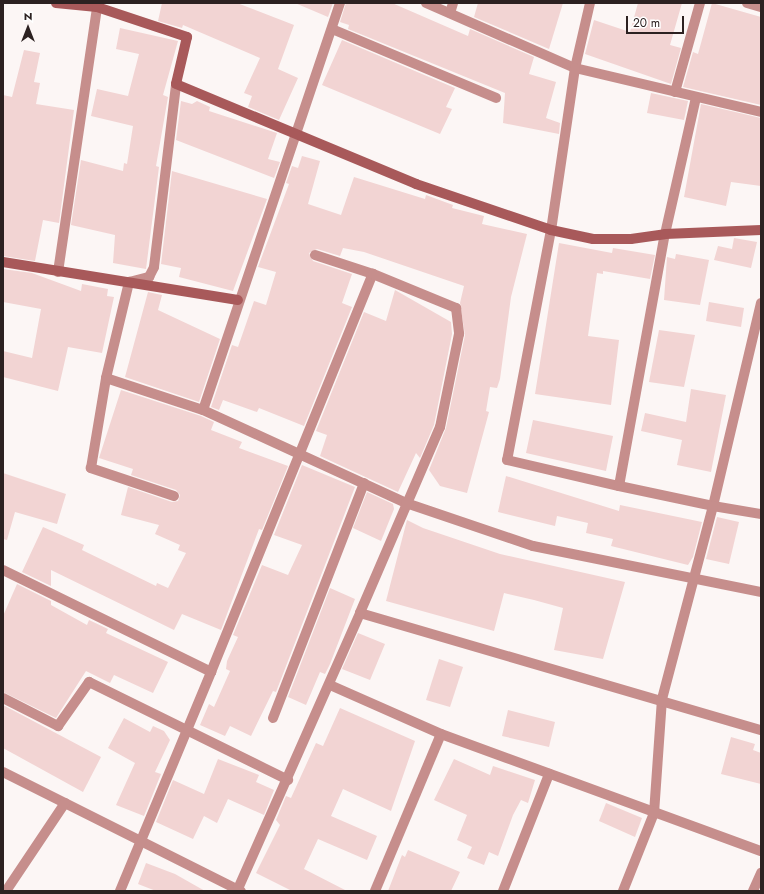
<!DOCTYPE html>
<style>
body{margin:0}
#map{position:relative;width:764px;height:894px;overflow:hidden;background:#fcf6f5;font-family:Jost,sans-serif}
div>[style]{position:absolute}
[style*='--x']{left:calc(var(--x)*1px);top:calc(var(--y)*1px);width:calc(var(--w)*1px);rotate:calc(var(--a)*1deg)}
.building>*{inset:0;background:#f2d4d3}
.street>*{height:10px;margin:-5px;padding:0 5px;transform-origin:5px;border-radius:5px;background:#c68e8c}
.secondary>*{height:10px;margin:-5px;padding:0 5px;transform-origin:5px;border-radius:5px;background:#a8595a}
span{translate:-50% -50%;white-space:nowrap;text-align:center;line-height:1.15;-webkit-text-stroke:4px #fff;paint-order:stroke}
.frame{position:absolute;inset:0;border:4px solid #2c2121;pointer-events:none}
.north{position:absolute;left:8px;top:8px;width:40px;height:40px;-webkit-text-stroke:3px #fff;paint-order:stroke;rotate:0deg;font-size:11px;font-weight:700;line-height:16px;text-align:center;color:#2c2121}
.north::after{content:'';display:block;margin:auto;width:14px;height:18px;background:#2c2121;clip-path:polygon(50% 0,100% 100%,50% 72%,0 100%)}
.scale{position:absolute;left:626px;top:16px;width:58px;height:18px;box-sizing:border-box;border:2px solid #2c2121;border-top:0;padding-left:5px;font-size:12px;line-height:14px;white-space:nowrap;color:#2c2121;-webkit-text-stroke:3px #fff;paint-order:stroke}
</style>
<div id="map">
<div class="building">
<i style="clip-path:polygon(162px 3px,237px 3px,294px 25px,278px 69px,298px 78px,279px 120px,248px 107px,252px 96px,244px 93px,260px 58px,183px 25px,182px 28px,158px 21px)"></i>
<i style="clip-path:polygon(295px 3px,333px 3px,328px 17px)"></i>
<i style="clip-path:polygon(346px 3px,392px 3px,468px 36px,470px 29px,534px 57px,529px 74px,556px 82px,546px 118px,560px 123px,559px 134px,503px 123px,505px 93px,348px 29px,349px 25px,340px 22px)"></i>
<i style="clip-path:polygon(478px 3px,563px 3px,549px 49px,474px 17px)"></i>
<i style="clip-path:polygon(638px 3px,682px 3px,670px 45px,681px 48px,671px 84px,585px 54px,594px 20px,630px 32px)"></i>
<i style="clip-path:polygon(712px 3px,761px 17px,761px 105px,683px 87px,693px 52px,698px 54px)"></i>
<i style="clip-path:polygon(120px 28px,178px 41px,163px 95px,168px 97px,156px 166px,159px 167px,146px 269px,113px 263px,115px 235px,71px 225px,81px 160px,123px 171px,124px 163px,127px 164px,133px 126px,91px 116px,97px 89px,128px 96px,139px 54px,116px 49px)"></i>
<i style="clip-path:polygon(342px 40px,455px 88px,446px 107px,452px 109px,440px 134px,322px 85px)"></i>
<i style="clip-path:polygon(24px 50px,40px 53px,34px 82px,40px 83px,36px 104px,74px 110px,59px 223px,43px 220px,35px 261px,3px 256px,3px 95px,12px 97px)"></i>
<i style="clip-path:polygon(651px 93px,688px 101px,684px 120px,647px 113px)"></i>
<i style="clip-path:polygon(181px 101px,192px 104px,197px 101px,210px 107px,209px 111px,277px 133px,268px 159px,280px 162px,274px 178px,176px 140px)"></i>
<i style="clip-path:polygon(701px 104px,761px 118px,761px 186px,731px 182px,726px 206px,684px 197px)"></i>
<i style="clip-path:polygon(302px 156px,320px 161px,308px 204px,341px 215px,354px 177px,425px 199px,426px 195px,453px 205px,452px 208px,484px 216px,482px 224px,527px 234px,511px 297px,500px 379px,497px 388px,490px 387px,486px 411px,489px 412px,467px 493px,440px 486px,429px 470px,446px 428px,465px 335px,460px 303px,464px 286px,364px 252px,343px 248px,340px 256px,317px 249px,309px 253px,313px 261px,352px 274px,342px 303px,352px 307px,304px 426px,259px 408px,257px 412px,223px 400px,219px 410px,211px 407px,232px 345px,238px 347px,254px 301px,266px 305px,276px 272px,258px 267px,289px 184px,286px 183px,292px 166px,298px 168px)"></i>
<i style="clip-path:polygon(172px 171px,267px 199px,233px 291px,179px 277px,181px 268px,161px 264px)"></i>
<i style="clip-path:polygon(734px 238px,757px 242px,751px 268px,714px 260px,718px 246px,732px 249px)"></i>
<i style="clip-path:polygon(559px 243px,612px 253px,613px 248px,655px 255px,650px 279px,603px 271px,603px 274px,597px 273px,588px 336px,619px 340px,611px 405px,535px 394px)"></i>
<i style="clip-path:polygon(676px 254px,709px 260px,700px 305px,664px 300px,667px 257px,675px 259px)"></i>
<i style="clip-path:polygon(3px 269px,32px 273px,81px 291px,82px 284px,108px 289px,107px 296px,114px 297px,102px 353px,68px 347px,58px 391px,3px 377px,3px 351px,32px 358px,41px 309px,3px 302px)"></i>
<i style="clip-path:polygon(395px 290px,451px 322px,452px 334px,434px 425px,420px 458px,416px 453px,398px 492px,320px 456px,327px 435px,316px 431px,364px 312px,386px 321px)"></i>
<i style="clip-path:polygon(148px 292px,162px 295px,158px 310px,220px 339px,199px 402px,125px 377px)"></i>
<i style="clip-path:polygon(709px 302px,744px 308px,741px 327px,706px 321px)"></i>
<i style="clip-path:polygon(659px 330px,695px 335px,684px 387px,649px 382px)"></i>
<i style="clip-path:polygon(691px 389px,726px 395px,711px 472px,677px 465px,682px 440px,641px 431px,645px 413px,686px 422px)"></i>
<i style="clip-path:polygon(121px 390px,201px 416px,214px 422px,211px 430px,242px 442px,239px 448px,288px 466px,262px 530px,259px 529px,221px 630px,182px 614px,174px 630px,51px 570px,51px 586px,22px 572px,43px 527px,84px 545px,82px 550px,156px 586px,157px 583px,168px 588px,186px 553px,178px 550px,180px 545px,155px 534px,159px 525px,121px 515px,128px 487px,172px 502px,178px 501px,180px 495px,176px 490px,131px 475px,133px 469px,99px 458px)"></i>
<i style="clip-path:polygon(533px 420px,613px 436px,606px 471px,526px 453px)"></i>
<i style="clip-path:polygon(302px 465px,355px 487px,276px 692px,273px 691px,251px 736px,230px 726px,225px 736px,200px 725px,209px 704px,214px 707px,230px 671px,226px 669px,227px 661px,238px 637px,233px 635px,262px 565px,288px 575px,302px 545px,274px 535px)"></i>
<i style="clip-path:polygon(3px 473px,66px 494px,57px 524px,15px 512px,7px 540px,3px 539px)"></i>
<i style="clip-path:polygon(506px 476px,619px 511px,620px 505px,702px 522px,693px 557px,688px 565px,611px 546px,613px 539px,586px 533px,588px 523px,557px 516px,555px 526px,498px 512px)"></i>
<i style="clip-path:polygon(367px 492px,393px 504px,394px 509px,381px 541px,353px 528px)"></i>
<i style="clip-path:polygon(717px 517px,739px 522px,729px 564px,706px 559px)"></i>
<i style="clip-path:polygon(407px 520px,423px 528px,500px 554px,625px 582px,603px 659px,554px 650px,563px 608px,534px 600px,504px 593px,494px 631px,386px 601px)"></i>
<i style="clip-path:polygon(17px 584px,51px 601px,51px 605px,87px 625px,89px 620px,108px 629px,106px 633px,168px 662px,153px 693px,114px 675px,110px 683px,86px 671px,56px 718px,3px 692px,3px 616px)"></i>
<i style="clip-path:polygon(330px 588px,355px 599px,330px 664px,325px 674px,320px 672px,306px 705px,288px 697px)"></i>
<i style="clip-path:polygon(358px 633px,385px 644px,370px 680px,342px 669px)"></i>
<i style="clip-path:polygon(439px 659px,463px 667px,450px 707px,426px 700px)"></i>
<i style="clip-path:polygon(3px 705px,101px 757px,83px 792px,3px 748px)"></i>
<i style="clip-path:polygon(340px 708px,415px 741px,391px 811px,343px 789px,331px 816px,377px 836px,367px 860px,318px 839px,304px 869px,347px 891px,292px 891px,256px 873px,280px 825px,276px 820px,286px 796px,291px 798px,316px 743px,323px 746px)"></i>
<i style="clip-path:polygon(508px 710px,555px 722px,549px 747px,502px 736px)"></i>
<i style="clip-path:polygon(124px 718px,150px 732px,153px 726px,164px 731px,170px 740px,155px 772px,161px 774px,144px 816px,116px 805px,135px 763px,108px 748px)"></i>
<i style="clip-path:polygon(731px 737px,755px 744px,753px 750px,761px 753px,761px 784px,721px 774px)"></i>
<i style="clip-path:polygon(218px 759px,259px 775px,256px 782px,274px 790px,264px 815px,228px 799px,217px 823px,204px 816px,193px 839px,156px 822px,173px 780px,204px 794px)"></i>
<i style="clip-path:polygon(454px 759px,490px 775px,493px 766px,535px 780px,528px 803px,521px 800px,513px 815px,498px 856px,489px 852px,484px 865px,467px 858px,472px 847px,457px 840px,467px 815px,434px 800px)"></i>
<i style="clip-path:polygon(606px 803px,642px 818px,635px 837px,599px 821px)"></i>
<i style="clip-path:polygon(408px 850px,460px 872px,451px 891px,388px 891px,402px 855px,405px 857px)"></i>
<i style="clip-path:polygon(146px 863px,175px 874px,205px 891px,156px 891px,138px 884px)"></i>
</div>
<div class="street">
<i style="--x:340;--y:3;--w:429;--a:108.6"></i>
<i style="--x:203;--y:410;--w:223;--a:24.6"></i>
<i style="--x:406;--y:503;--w:134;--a:18.7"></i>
<i style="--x:533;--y:546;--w:233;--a:11.4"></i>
<i style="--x:426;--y:3;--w:163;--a:23.6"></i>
<i style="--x:575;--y:68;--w:191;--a:13.3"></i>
<i style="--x:590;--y:3;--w:67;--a:103"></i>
<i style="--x:575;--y:68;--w:164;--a:98.4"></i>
<i style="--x:551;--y:230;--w:234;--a:100.8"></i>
<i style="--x:507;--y:460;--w:115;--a:13.1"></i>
<i style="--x:619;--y:486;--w:256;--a:-79.7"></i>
<i style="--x:665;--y:234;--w:140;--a:-77.2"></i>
<i style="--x:747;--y:3;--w:15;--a:16"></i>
<i style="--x:450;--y:13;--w:10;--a:-73"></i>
<i style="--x:332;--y:29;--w:178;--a:22.8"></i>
<i style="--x:675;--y:92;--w:92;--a:-74.3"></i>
<i style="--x:315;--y:255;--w:61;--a:18.1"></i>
<i style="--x:58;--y:272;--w:268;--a:-81.6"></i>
<i style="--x:761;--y:303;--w:209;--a:103.3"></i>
<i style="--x:713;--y:506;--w:49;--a:9.5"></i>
<i style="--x:106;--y:378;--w:102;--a:18.3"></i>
<i style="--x:619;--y:486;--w:96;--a:12"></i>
<i style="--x:713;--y:506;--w:200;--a:104.8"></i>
<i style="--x:662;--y:699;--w:114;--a:94"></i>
<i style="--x:654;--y:813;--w:84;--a:111.7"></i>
<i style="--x:174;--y:496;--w:88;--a:-161.4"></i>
<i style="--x:91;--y:468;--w:91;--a:-80.5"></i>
<i style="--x:106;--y:378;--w:99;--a:-76.5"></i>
<i style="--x:129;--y:282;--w:21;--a:-14"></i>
<i style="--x:149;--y:277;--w:11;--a:-63"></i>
<i style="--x:154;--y:267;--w:184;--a:-83.1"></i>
<i style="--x:3;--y:570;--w:232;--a:26.1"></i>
<i style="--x:211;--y:672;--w:430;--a:-67.9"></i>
<i style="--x:373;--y:274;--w:90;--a:22.3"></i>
<i style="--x:456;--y:308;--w:26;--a:83"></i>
<i style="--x:459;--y:334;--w:95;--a:101.5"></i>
<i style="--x:440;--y:427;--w:202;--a:113.3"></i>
<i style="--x:360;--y:613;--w:418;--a:16.3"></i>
<i style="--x:330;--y:685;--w:121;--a:23.8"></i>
<i style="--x:441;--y:734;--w:341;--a:20.1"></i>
<i style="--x:3;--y:698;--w:62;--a:27"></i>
<i style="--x:58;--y:726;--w:54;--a:-54.8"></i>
<i style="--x:89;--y:682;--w:222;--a:26.2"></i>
<i style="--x:273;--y:718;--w:252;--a:-68.8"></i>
<i style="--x:3;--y:772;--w:266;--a:26.6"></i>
<i style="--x:6;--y:891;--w:106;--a:-56.2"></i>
<i style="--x:120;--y:891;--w:237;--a:-67.4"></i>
<i style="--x:237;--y:891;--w:304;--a:-66.1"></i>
<i style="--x:375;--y:891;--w:170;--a:-67.2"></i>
<i style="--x:503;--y:891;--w:126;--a:-68.5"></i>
<i style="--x:753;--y:891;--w:20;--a:-66"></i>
</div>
<div class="secondary">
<i style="--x:56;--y:3;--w:41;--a:5.6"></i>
<i style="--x:97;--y:7;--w:95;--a:18.4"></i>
<i style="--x:187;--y:37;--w:48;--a:103.2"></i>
<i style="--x:176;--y:84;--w:260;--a:22.6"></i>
<i style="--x:416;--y:184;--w:143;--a:18.8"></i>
<i style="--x:551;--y:230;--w:43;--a:12.1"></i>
<i style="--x:593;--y:239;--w:38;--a:0"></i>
<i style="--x:631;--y:239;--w:34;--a:-8"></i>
<i style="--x:665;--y:234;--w:96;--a:-2.4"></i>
<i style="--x:3;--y:262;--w:238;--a:9.2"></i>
</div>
<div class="frame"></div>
<div class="north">N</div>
<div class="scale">20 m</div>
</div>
